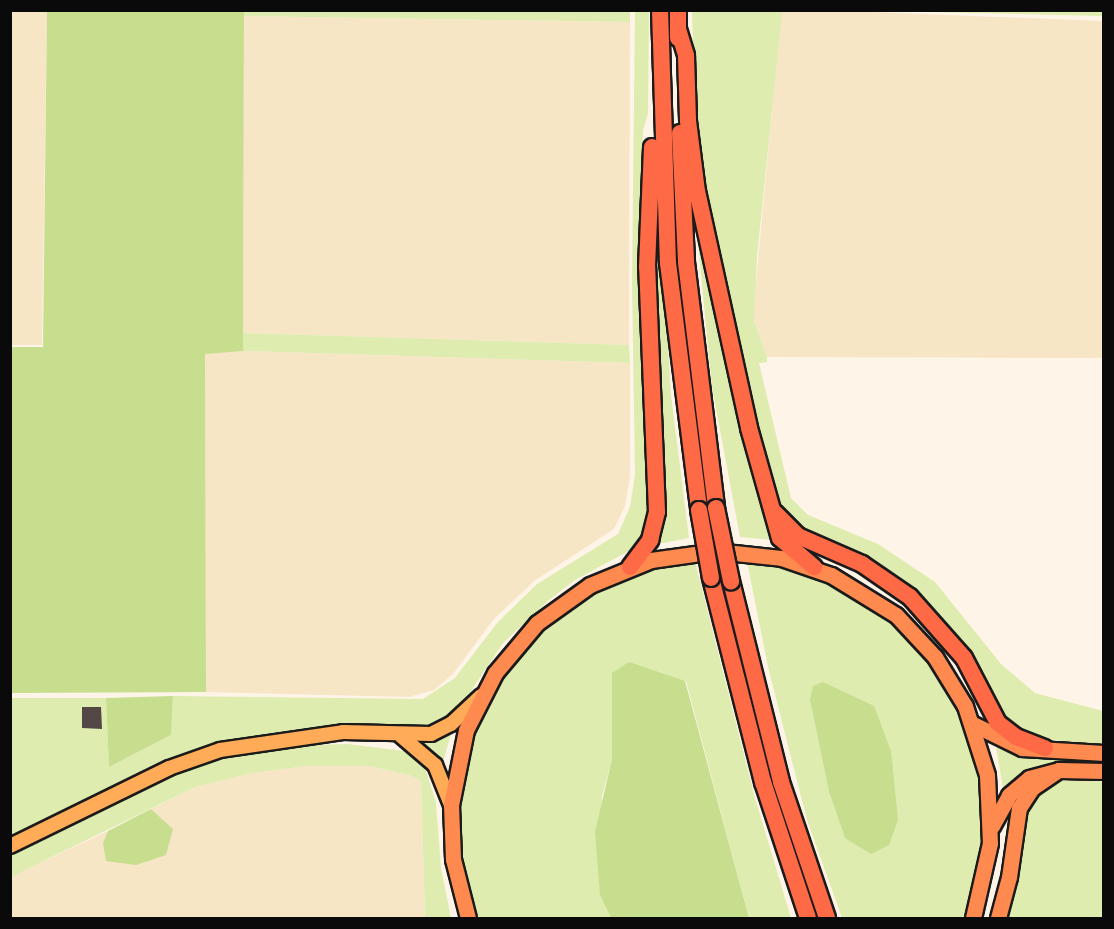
<!DOCTYPE html>
<style>
body{margin:0}
#map{position:relative;width:1114px;height:929px;overflow:hidden;background:#fff4e8;font-family:"Playfair Display",serif}
div>[style]{position:absolute}
[style*='--x']{left:calc(var(--x)*1px);top:calc(var(--y)*1px);width:calc(var(--w)*1px);rotate:calc(var(--a)*1deg)}
.farmland>*{inset:0;background:#f7e6c6}
.green>*{inset:0;background:#deecaf}
.forest>*{inset:0;background:#c6de8d}
.building>*{inset:0;background:#544846}
.roads{filter:drop-shadow(2px 0 #1b1b1b) drop-shadow(-2px 0 #1b1b1b) drop-shadow(0 2px #1b1b1b) drop-shadow(0 -2px #1b1b1b)}
.primary>*{height:14px;margin:-7px;padding:0 7px;transform-origin:7px;border-radius:7px;background:#ffab58}
.trunk>*{height:15px;margin:-7.5px;padding:0 7.5px;transform-origin:7.5px;border-radius:7.5px;background:#ff8a4f}
.motorway>*{height:16px;margin:-8px;padding:0 8px;transform-origin:8px;border-radius:8px;background:#ff6a46}
.bridges{filter:drop-shadow(2px 0 #1b1b1b) drop-shadow(-2px 0 #1b1b1b) drop-shadow(0 2px #1b1b1b) drop-shadow(0 -2px #1b1b1b)}
.motorway-bridge>*{height:16px;margin:-8px;padding:0 8px;transform-origin:8px;border-radius:8px;background:#ff6a46}
span{translate:-50% -50%;white-space:nowrap;text-align:center;line-height:1.15;-webkit-text-stroke:6px #fff;paint-order:stroke}
.frame{position:absolute;inset:0;border:12px solid #0a0a0a;pointer-events:none}
</style>
<div id="map">
<div class="farmland">
<i style="clip-path:polygon(823px 10px,1103px 21px,1103px 358px,767px 357px,754px 320px,754px 304px,781px 12px,757px 11px)"></i>
<i style="clip-path:polygon(11px 11px,47px 11px,42px 345px,11px 345px)"></i>
<i style="clip-path:polygon(244px 16px,630px 22px,629px 345px,243px 333px)"></i>
<i style="clip-path:polygon(243px 351px,630px 363px,630px 476px,625px 506px,614px 529px,534px 581px,493px 620px,453px 674px,434px 690px,409px 697px,206px 692px,205px 353px)"></i>
<i style="clip-path:polygon(307px 766px,369px 766px,409px 775px,421px 781px,425px 918px,11px 918px,10px 877px,108px 831px,103px 843px,173px 829px,151px 809px,195px 787px,252px 773px)"></i>
</div>
<div class="green">
<i style="clip-path:polygon(1103px 10px,1103px 16px,884px 11px,884px 10px)"></i>
<i style="clip-path:polygon(244px 11px,630px 11px,630px 22px,244px 16px)"></i>
<i style="clip-path:polygon(635px 11px,649px 11px,648px 113px,643px 131px,641px 205px,649px 510px,647px 531px,640px 545px,575px 580px,549px 600px,503px 643px,453px 718px,423px 732px,310px 730px,220px 744px,165px 762px,11px 840px,11px 698px,106px 698px,109px 767px,171px 735px,173px 696px,423px 699px,455px 678px,497px 623px,537px 584px,618px 534px,630px 507px,635px 474px,632px 284px)"></i>
<i style="clip-path:polygon(692px 11px,782px 12px,757px 257px,754px 320px,767px 357px,767px 362px,759px 363px,791px 498px,808px 515px,878px 544px,935px 582px,1001px 664px,1035px 693px,1103px 711px,1103px 748px,1031px 736px,1009px 727px,946px 627px,806px 535px,786px 516px,768px 484px,705px 193px,695px 120px)"></i>
<i style="clip-path:polygon(695px 213px,739px 430px,772px 540px,740px 537px,712px 387px)"></i>
<i style="clip-path:polygon(663px 264px,671px 395px,689px 538px,653px 545px,654px 265px)"></i>
<i style="clip-path:polygon(243px 333px,629px 345px,630px 363px,243px 351px)"></i>
<i style="clip-path:polygon(694px 557px,755px 798px,791px 918px,749px 918px,686px 681px,612px 673px,612px 759px,602px 796px,600px 895px,611px 918px,476px 918px,460px 865px,457px 806px,471px 735px,500px 677px,536px 631px,585px 596px,611px 581px)"></i>
<i style="clip-path:polygon(evenodd,746px 557px,836px 583px,888px 616px,935px 665px,956px 699px,984px 785px,982px 858px,966px 918px,842px 918px,807px 820px,768px 667px,746px 557px,810px 700px,845px 838px,829px 792px,810px 700px)"></i>
<i style="clip-path:polygon(452px 730px,442px 766px,423px 741px)"></i>
<i style="clip-path:polygon(348px 744px,404px 751px,424px 765px,436px 802px,441px 868px,451px 918px,425px 918px,421px 781px,409px 775px,369px 766px,307px 766px,252px 773px,195px 787px,11px 877px,10px 854px,169px 775px,223px 756px,275px 746px)"></i>
<i style="clip-path:polygon(996px 747px,1024px 757px,1072px 760px,1040px 768px,1004px 794px)"></i>
<i style="clip-path:polygon(1090px 779px,1103px 782px,1103px 918px,1004px 918px,1027px 806px,1059px 781px)"></i>
</div>
<div class="forest">
<i style="clip-path:polygon(47px 11px,244px 11px,243px 351px,205px 354px,206px 692px,11px 693px,11px 347px,43px 347px)"></i>
<i style="clip-path:polygon(629px 662px,685px 681px,749px 918px,611px 918px,600px 895px,595px 832px,612px 759px,612px 673px)"></i>
<i style="clip-path:polygon(823px 682px,874px 706px,891px 751px,898px 820px,889px 845px,871px 854px,845px 838px,829px 792px,810px 700px,813px 686px)"></i>
<i style="clip-path:polygon(173px 696px,171px 735px,109px 767px,106px 698px)"></i>
<i style="clip-path:polygon(151px 809px,173px 829px,166px 855px,136px 865px,106px 861px,103px 843px,108px 831px)"></i>
</div>
<div class="building">
<i style="clip-path:polygon(82px 707px,101px 707px,102px 729px,82px 728px)"></i>
</div>
<div class="roads">
<div class="primary">
<i style="--x:401;--y:736;--w:45;--a:40.5"></i>
<i style="--x:435;--y:765;--w:43;--a:68.2"></i>
<i style="--x:10;--y:846;--w:177;--a:-26.1"></i>
<i style="--x:169;--y:768;--w:54;--a:-19.4"></i>
<i style="--x:220;--y:750;--w:124;--a:-8.3"></i>
<i style="--x:343;--y:732;--w:88;--a:1.3"></i>
<i style="--x:431;--y:734;--w:22;--a:-27"></i>
<i style="--x:451;--y:724;--w:41;--a:-43"></i>
</div>
<div class="trunk">
<i style="--x:973;--y:724;--w:55;--a:26.1"></i>
<i style="--x:1022;--y:748;--w:82;--a:3.5"></i>
<i style="--x:992;--y:826;--w:35;--a:-61"></i>
<i style="--x:1009;--y:795;--w:26;--a:-40"></i>
<i style="--x:1029;--y:778;--w:31;--a:-15"></i>
<i style="--x:1059;--y:770;--w:45;--a:1.3"></i>
<i style="--x:468;--y:918;--w:61;--a:-104.3"></i>
<i style="--x:453;--y:859;--w:54;--a:-92.1"></i>
<i style="--x:451;--y:805;--w:76;--a:-78.7"></i>
<i style="--x:466;--y:730;--w:64;--a:-63"></i>
<i style="--x:495;--y:673;--w:65;--a:-50"></i>
<i style="--x:537;--y:623;--w:65;--a:-35.6"></i>
<i style="--x:590;--y:585;--w:66;--a:-22.3"></i>
<i style="--x:651;--y:560;--w:66;--a:-7.9"></i>
<i style="--x:716;--y:551;--w:65;--a:6.1"></i>
<i style="--x:781;--y:558;--w:53;--a:18.8"></i>
<i style="--x:831;--y:575;--w:76;--a:31.6"></i>
<i style="--x:896;--y:615;--w:57;--a:47.1"></i>
<i style="--x:935;--y:657;--w:57;--a:58.5"></i>
<i style="--x:965;--y:706;--w:72;--a:72.3"></i>
<i style="--x:987;--y:775;--w:68;--a:87.5"></i>
<i style="--x:990;--y:843;--w:77;--a:102.8"></i>
<i style="--x:998;--y:918;--w:42;--a:-75"></i>
<i style="--x:1009;--y:877;--w:70;--a:-81.8"></i>
<i style="--x:1019;--y:808;--w:24;--a:-57"></i>
<i style="--x:1032;--y:788;--w:32;--a:-34"></i>
</div>
<div class="motorway">
<i style="--x:660;--y:10;--w:253;--a:88.2"></i>
<i style="--x:668;--y:263;--w:249;--a:82.8"></i>
<i style="--x:678;--y:29;--w:28;--a:73"></i>
<i style="--x:686;--y:56;--w:65;--a:88.2"></i>
<i style="--x:688;--y:121;--w:71;--a:82.7"></i>
<i style="--x:697;--y:191;--w:243;--a:77.6"></i>
<i style="--x:749;--y:428;--w:114;--a:74.3"></i>
<i style="--x:780;--y:538;--w:45;--a:40.5"></i>
<i style="--x:678;--y:38;--w:28;--a:-90"></i>
<i style="--x:680;--y:133;--w:129;--a:87.3"></i>
<i style="--x:686;--y:262;--w:248;--a:83"></i>
<i style="--x:775;--y:513;--w:33;--a:45"></i>
<i style="--x:798;--y:536;--w:70;--a:23.6"></i>
<i style="--x:862;--y:564;--w:58;--a:34.5"></i>
<i style="--x:910;--y:597;--w:81;--a:48.5"></i>
<i style="--x:964;--y:658;--w:73;--a:62.4"></i>
<i style="--x:998;--y:723;--w:23;--a:38"></i>
<i style="--x:1016;--y:737;--w:31;--a:21"></i>
<i style="--x:630;--y:567;--w:34;--a:-53"></i>
<i style="--x:650;--y:540;--w:29;--a:-76"></i>
<i style="--x:657;--y:512;--w:245;--a:-92.3"></i>
<i style="--x:647;--y:267;--w:120;--a:-87.6"></i>
<i style="--x:711;--y:578;--w:211;--a:75.7"></i>
<i style="--x:763;--y:782;--w:143;--a:71.7"></i>
<i style="--x:731;--y:581;--w:207;--a:76"></i>
<i style="--x:781;--y:782;--w:144;--a:71.3"></i>
</div>
</div>
<div class="bridges">
<div class="motorway-bridge">
<i style="--x:716;--y:508;--w:75;--a:78.4"></i>
<i style="--x:699;--y:510;--w:69;--a:80"></i>
</div>
</div>
<div class="frame"></div>
</div>
